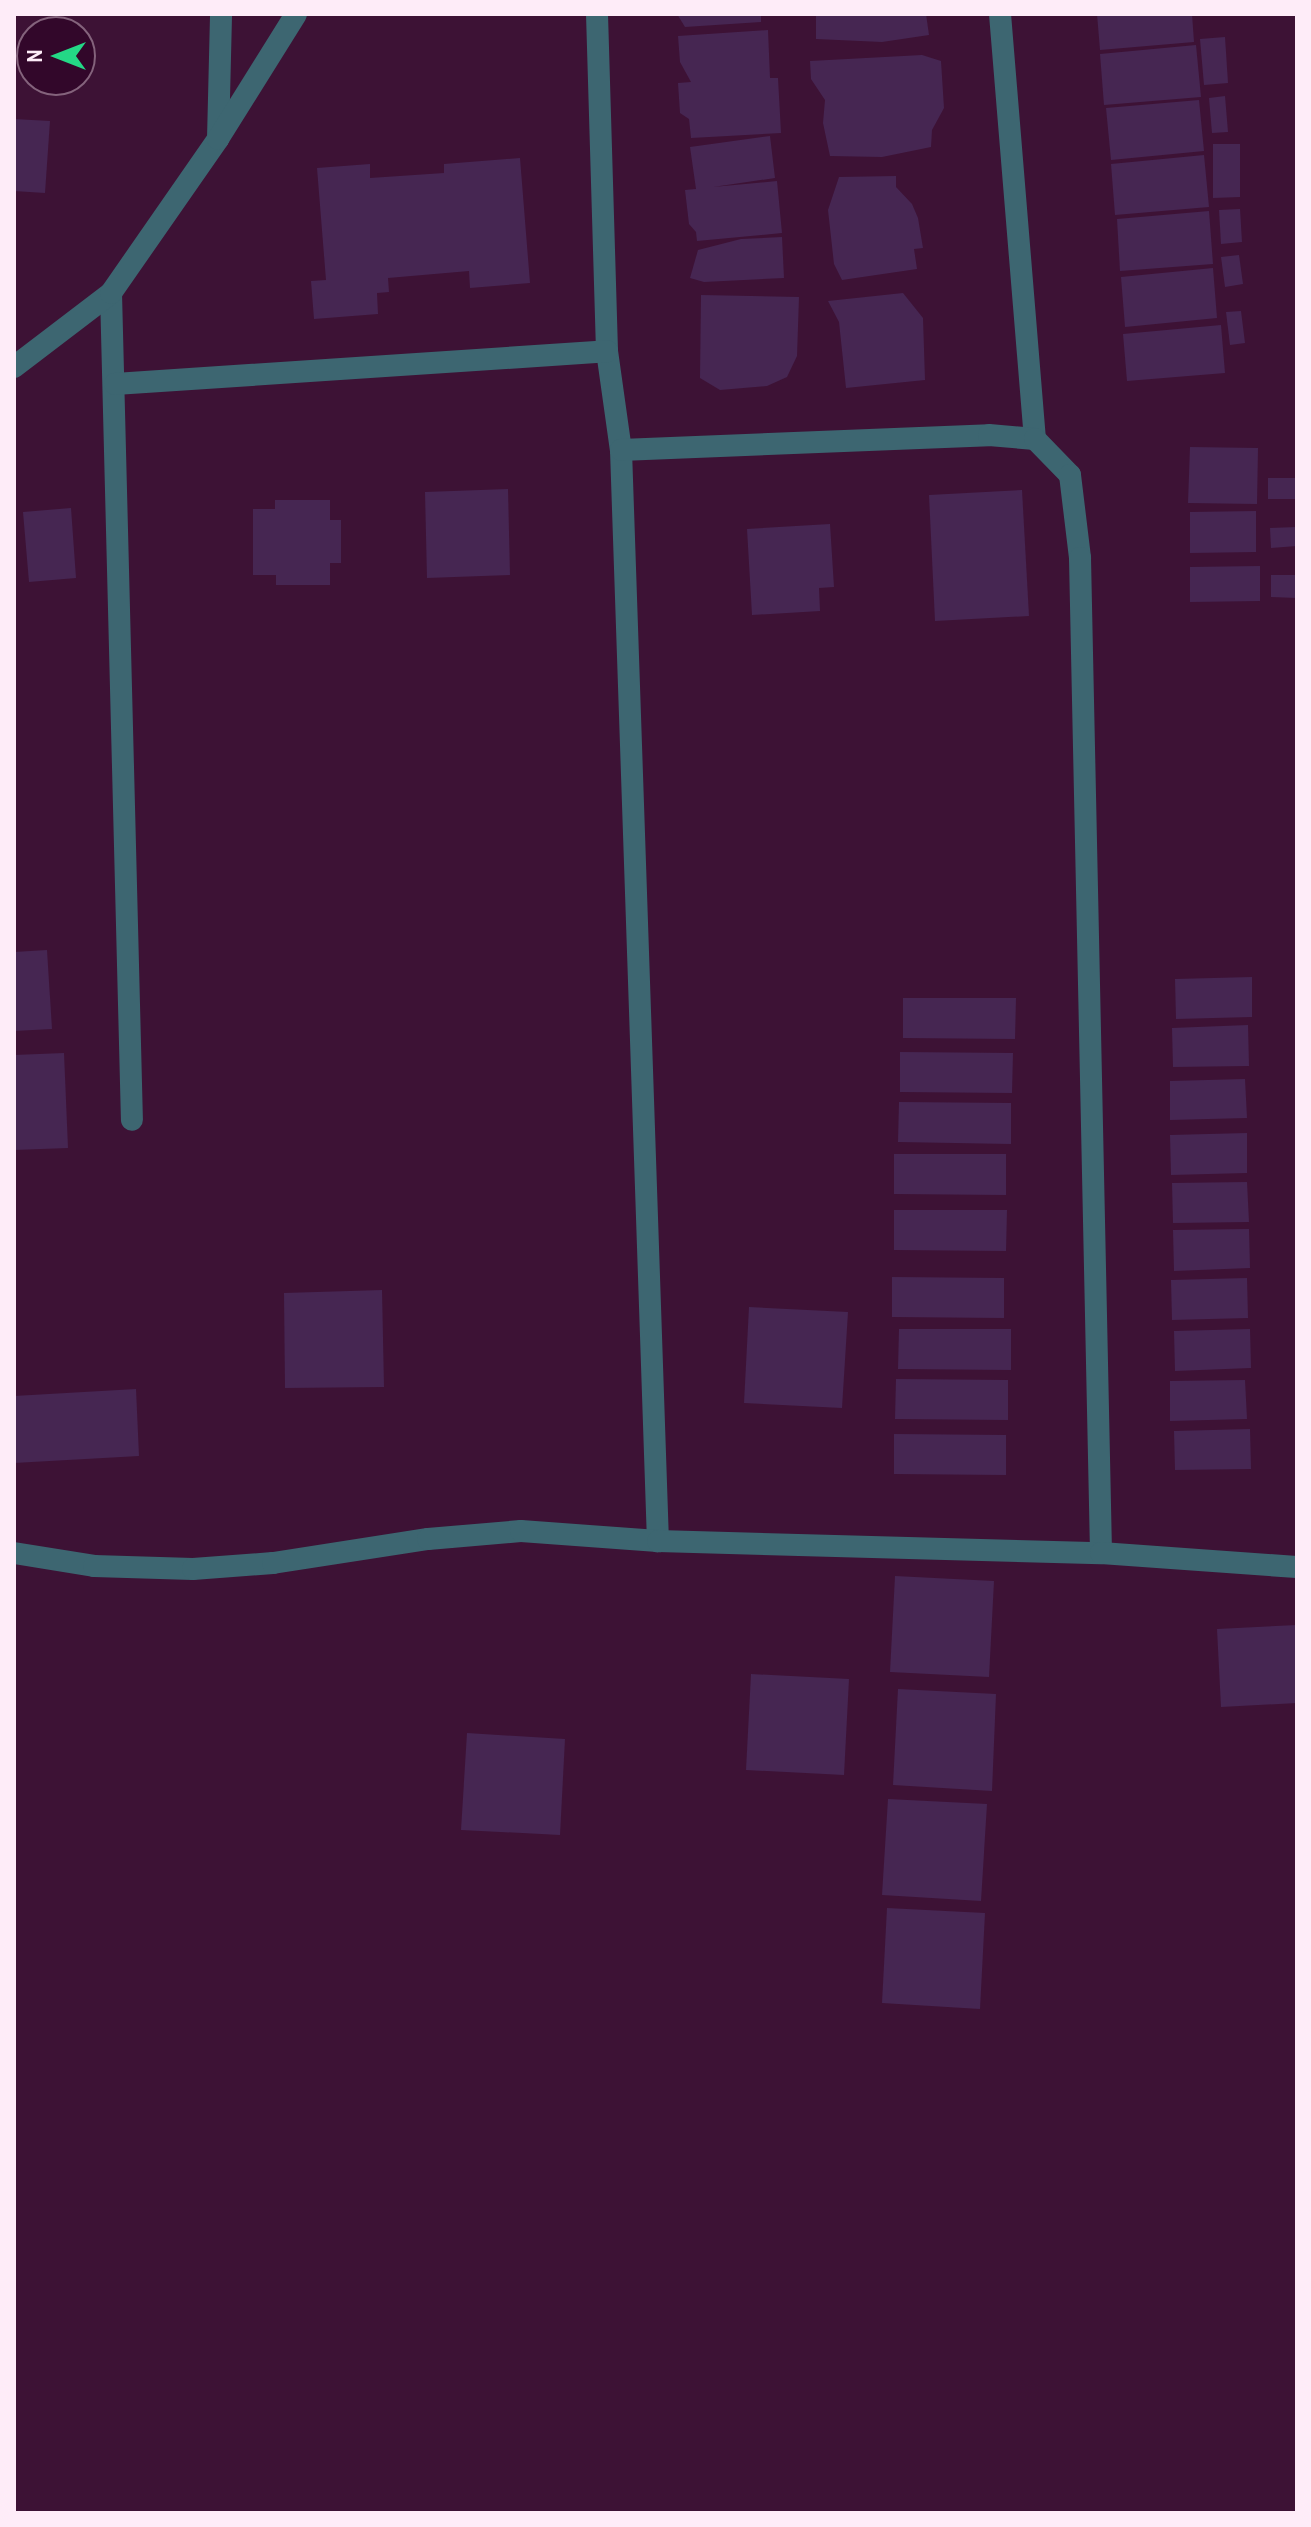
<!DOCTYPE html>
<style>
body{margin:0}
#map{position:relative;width:1311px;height:2527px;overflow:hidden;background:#3d1235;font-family:"Archivo Narrow",sans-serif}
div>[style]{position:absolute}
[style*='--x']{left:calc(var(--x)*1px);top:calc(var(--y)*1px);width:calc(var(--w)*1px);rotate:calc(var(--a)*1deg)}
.building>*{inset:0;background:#462652}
.minor>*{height:22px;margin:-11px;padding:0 11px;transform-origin:11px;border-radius:11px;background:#3d6671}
.tertiary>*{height:22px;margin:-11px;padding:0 11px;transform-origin:11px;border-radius:11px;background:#3d6671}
span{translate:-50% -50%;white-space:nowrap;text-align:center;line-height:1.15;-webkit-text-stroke:6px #32072a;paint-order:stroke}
.frame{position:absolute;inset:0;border:16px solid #feecf8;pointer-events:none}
.north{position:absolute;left:16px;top:16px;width:80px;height:80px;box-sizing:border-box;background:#32072a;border:2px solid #84637c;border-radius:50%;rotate:270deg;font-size:22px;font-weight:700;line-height:32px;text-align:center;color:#feecf8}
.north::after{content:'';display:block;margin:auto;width:28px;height:36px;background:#24d886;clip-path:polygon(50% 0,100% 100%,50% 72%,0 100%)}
</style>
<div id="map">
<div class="building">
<i style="clip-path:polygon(677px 14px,761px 14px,761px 22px,685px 27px)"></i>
<i style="clip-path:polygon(816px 14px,926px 14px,929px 35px,882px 42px,816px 39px)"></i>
<i style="clip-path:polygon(1097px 14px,1192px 14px,1194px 42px,1100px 50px)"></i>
<i style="clip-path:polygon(768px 30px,770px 78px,778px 78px,781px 133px,691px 138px,689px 119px,680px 113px,678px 83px,691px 82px,680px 62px,678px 36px)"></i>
<i style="clip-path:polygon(1225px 37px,1228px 83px,1204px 85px,1200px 39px)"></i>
<i style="clip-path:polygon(1196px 45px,1201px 97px,1104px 105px,1100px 54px)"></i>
<i style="clip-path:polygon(922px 55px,941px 61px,944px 108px,932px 130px,931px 147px,882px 157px,830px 156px,823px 123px,825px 100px,811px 79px,810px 61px)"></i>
<i style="clip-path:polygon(1225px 96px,1228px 132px,1212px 133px,1209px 98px)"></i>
<i style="clip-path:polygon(1199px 100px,1204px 151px,1111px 160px,1106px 108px)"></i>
<i style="clip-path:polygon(14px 119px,50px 121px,45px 193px,14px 191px)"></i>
<i style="clip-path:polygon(770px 136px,775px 178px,713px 187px,777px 181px,782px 233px,697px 241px,696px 232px,689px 224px,685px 190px,696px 189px,690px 147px)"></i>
<i style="clip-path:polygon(1213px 144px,1240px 144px,1240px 197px,1213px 198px)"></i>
<i style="clip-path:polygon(1204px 155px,1209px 207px,1115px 215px,1111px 164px)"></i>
<i style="clip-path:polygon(520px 158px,530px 283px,470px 288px,469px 271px,388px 278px,389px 292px,377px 293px,378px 314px,314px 319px,311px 281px,326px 280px,317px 168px,370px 164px,370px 178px,444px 173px,444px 164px)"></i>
<i style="clip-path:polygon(896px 176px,896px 187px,912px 204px,918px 218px,923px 248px,914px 249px,917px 269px,842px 280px,834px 264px,828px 210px,839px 177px)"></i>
<i style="clip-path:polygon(1240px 209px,1242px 242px,1221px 244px,1219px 210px)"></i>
<i style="clip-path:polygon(1209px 211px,1213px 264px,1120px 271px,1117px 219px)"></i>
<i style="clip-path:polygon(782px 237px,784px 278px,704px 282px,690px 278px,698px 250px,741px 239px)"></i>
<i style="clip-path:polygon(1239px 255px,1243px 284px,1225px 287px,1221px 257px)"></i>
<i style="clip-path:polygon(1213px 268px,1217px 318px,1125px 327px,1121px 277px)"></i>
<i style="clip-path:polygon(903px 293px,923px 318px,925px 380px,846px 388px,839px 322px,828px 301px)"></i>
<i style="clip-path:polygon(701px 295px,799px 297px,797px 356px,787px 377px,767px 386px,720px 390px,700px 378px)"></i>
<i style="clip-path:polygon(1241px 311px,1245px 343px,1230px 345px,1226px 312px)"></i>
<i style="clip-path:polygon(1221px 325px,1225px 373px,1127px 381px,1123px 334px)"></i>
<i style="clip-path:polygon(1190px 447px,1258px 448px,1257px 504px,1188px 503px)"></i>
<i style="clip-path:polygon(1268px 478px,1297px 478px,1297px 499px,1268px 499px)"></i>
<i style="clip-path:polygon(508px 489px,510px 575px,427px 578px,425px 492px)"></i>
<i style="clip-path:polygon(1022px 490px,1029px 616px,935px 621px,929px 495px)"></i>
<i style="clip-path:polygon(275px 500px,330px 500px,330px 520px,341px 520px,341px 563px,330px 563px,330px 585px,276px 585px,276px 575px,253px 575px,253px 509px,275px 509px)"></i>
<i style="clip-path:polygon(71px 508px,76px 578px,29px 582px,23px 512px)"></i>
<i style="clip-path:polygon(1256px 511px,1256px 552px,1190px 553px,1190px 512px)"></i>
<i style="clip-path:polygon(830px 524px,834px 587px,819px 588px,820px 611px,752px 615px,747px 529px)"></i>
<i style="clip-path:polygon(1297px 527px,1297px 546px,1271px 548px,1270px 528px)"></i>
<i style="clip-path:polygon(1260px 566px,1260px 601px,1190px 602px,1190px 567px)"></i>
<i style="clip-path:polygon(1271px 575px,1297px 575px,1297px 598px,1271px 597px)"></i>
<i style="clip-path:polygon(47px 950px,52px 1029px,14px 1031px,14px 952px)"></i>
<i style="clip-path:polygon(1252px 977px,1252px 1017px,1176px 1019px,1175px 979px)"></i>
<i style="clip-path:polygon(903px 998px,1016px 998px,1015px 1039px,903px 1038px)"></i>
<i style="clip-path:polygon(1248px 1025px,1249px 1066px,1173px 1067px,1172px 1028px)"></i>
<i style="clip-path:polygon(900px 1052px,1013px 1053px,1012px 1093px,900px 1092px)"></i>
<i style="clip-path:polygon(64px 1053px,68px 1148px,14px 1150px,14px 1055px)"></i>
<i style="clip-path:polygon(1245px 1079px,1247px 1118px,1170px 1120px,1170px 1081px)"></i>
<i style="clip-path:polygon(899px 1102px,1011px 1103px,1011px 1144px,898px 1142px)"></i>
<i style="clip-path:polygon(1247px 1133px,1247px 1173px,1171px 1175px,1170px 1135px)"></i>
<i style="clip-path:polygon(894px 1154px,1006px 1154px,1006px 1195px,894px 1194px)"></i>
<i style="clip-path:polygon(1247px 1182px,1249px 1222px,1173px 1223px,1172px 1183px)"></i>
<i style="clip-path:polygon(894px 1210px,1007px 1210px,1006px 1251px,894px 1250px)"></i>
<i style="clip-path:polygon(1249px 1229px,1250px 1268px,1174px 1271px,1173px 1230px)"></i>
<i style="clip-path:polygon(892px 1277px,1004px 1278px,1004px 1318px,892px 1317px)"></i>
<i style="clip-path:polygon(1247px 1278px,1248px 1318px,1172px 1320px,1171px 1280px)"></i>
<i style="clip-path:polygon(382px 1290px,384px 1387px,285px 1388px,284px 1293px)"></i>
<i style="clip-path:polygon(749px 1307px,848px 1312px,842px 1408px,744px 1403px)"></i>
<i style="clip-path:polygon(899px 1329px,1011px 1329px,1011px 1370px,898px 1369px)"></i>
<i style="clip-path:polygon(1250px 1329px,1251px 1368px,1175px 1371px,1174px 1331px)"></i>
<i style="clip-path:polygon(896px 1379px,1008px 1380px,1008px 1420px,895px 1419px)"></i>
<i style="clip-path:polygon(1245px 1380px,1247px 1419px,1170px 1421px,1170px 1381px)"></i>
<i style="clip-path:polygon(136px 1389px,139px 1456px,14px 1463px,14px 1396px)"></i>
<i style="clip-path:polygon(1250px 1429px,1251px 1469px,1175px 1470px,1174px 1431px)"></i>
<i style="clip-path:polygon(894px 1434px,1006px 1435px,1006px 1475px,894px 1474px)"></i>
<i style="clip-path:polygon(895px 1576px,994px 1581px,989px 1677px,890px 1672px)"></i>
<i style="clip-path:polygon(1297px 1625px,1297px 1703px,1221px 1707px,1217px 1629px)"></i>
<i style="clip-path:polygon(751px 1674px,849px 1679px,844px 1775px,746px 1770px)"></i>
<i style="clip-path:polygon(898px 1689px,996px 1694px,992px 1791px,893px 1785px)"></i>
<i style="clip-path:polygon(467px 1733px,565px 1739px,560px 1835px,461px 1830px)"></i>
<i style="clip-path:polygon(888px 1799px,987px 1804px,981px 1901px,882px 1895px)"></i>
<i style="clip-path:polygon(887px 1908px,985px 1913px,980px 2009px,882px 2003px)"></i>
</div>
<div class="minor">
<i style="--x:597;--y:14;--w:337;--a:88.3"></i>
<i style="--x:607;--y:351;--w:100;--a:82"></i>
<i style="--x:621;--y:450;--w:1092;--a:88.06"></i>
<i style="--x:1000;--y:14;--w:426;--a:85.3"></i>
<i style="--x:218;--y:139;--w:125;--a:-88.6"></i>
<i style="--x:111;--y:293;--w:827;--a:88.55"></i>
<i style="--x:115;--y:384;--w:493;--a:-3.8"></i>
<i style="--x:621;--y:450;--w:368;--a:-2.3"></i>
<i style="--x:989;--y:435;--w:46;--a:5"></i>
<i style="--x:1035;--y:439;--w:50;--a:45.8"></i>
<i style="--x:1070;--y:475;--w:84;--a:83.1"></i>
<i style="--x:1080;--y:558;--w:995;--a:88.79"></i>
<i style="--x:14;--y:1553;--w:81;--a:9.2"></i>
<i style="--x:94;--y:1566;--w:99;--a:1.7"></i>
<i style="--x:193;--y:1569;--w:80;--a:-4.3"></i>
<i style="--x:273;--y:1563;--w:157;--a:-8.8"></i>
<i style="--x:428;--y:1539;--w:93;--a:-4.9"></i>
<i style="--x:521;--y:1531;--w:137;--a:4.2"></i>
<i style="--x:658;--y:1541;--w:443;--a:1.6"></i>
<i style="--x:1101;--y:1553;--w:196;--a:4.1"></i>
</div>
<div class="tertiary">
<i style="--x:14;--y:367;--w:122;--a:-37.3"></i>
<i style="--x:111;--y:293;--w:188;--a:-55.2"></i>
<i style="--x:218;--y:139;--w:147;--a:-58"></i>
</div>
<div class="frame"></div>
<div class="north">N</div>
</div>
